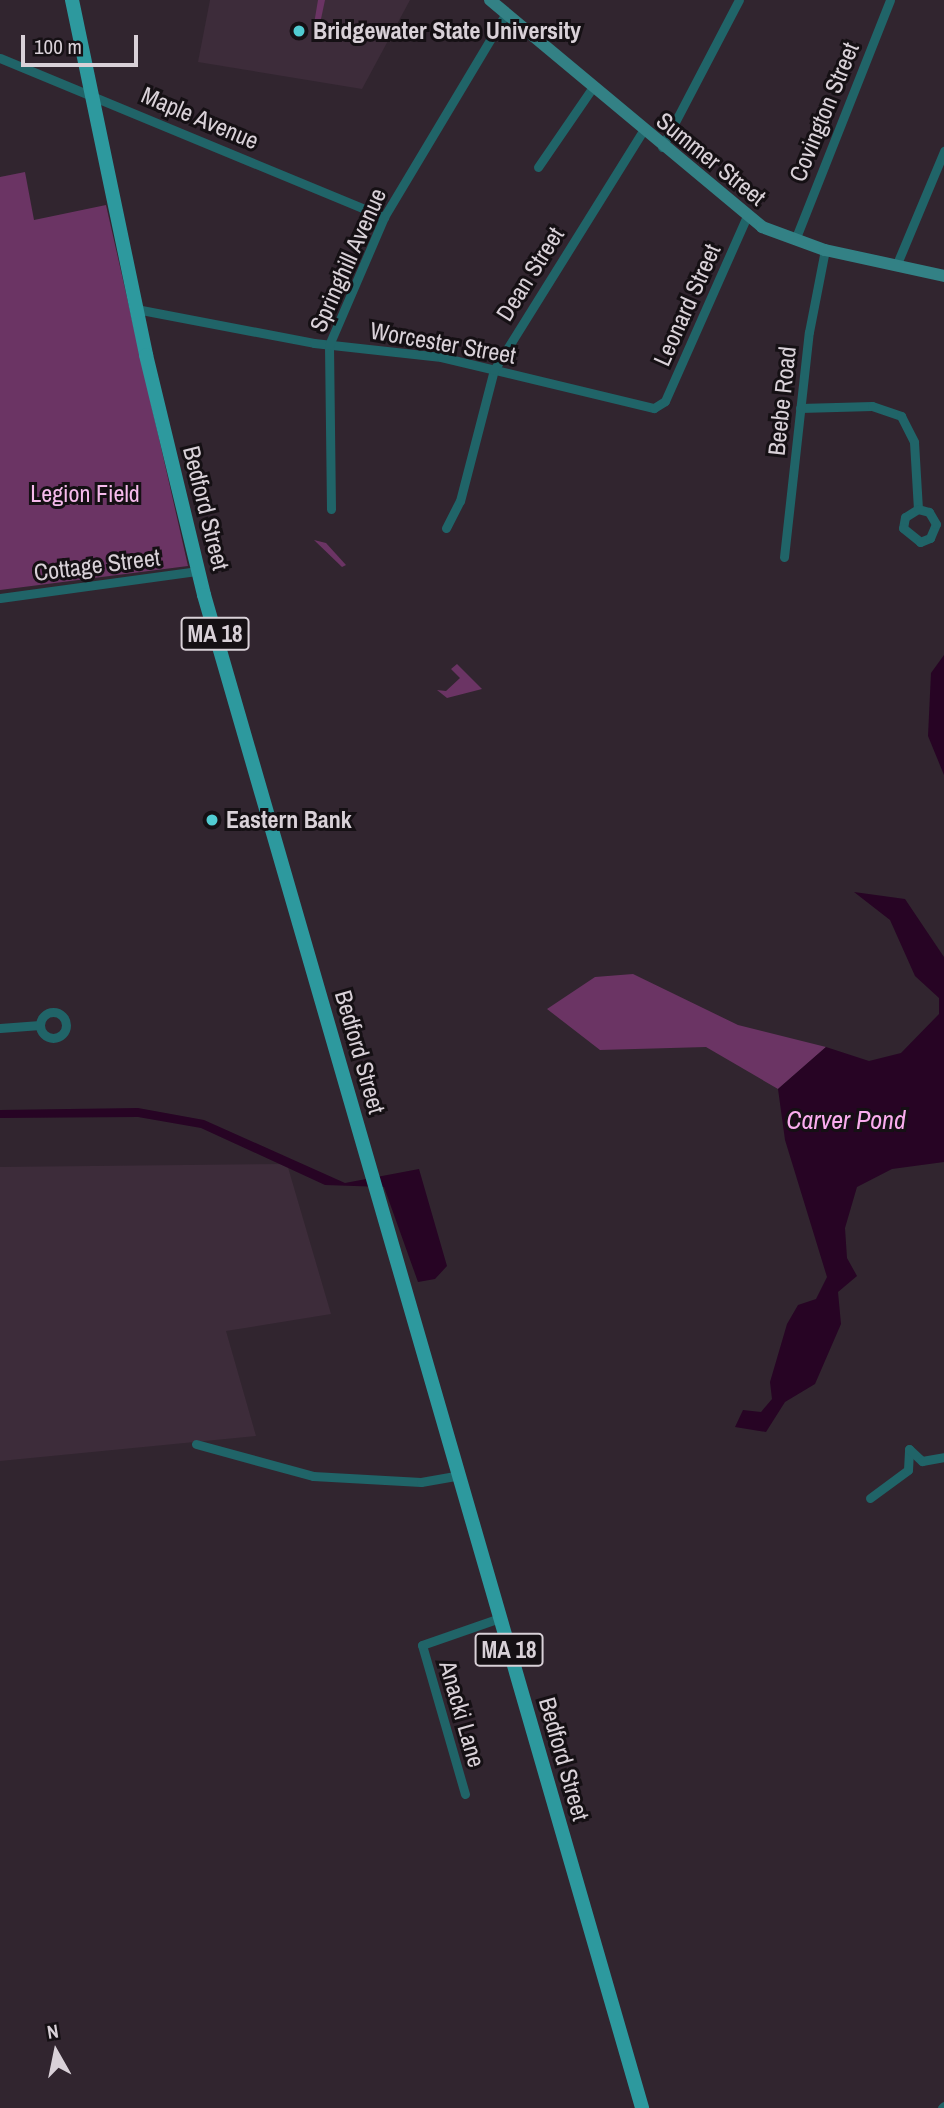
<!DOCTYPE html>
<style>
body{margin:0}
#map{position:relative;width:944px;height:2108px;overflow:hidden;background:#31252f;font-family:"Archivo Narrow",sans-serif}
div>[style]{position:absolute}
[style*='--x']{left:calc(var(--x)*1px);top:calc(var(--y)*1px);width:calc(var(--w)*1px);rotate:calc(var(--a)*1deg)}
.built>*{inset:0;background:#3d2c3a}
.green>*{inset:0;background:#6b3464}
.water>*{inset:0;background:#270424}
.minor>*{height:9px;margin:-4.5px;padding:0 4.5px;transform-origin:4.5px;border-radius:4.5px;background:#206468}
.minor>.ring{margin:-4.5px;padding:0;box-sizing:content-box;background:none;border:9px solid #206468;border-radius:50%}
.secondary>*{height:12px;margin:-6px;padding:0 6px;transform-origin:6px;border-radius:6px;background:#338185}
.primary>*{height:14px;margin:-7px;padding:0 7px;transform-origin:7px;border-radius:7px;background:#2d999e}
.dots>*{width:19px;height:19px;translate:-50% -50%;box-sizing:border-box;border:4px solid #151014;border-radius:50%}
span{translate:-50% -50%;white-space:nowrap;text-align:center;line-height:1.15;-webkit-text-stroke:6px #151014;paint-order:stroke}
.shield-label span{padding:2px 5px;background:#151014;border:2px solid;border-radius:5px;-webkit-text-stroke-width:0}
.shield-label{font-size:23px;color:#d9d1d8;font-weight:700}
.poi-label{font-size:24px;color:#d9d1d8;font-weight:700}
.left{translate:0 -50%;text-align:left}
.street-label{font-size:24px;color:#d9d1d8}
.park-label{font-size:24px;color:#f6bbec}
.water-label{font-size:26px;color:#faacee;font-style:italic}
.north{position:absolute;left:21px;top:2017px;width:70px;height:70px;-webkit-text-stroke:5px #151014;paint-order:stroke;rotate:351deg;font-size:19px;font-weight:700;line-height:28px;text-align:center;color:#d9d1d8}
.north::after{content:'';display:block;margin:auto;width:24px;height:32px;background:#d9d1d8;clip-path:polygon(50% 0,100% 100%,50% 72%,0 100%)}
.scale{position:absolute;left:21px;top:35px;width:117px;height:32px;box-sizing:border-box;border:4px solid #d9d1d8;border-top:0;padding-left:9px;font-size:21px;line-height:24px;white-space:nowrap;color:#d9d1d8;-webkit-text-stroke:5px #151014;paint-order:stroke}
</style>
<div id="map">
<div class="built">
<i style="clip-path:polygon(210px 0,410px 0,362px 89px,198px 62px)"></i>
<i style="clip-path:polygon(287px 1164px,331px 1314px,226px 1331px,256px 1436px,0 1461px,0 1167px)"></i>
</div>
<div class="green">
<i style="clip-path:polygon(318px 0,325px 0,317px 38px,312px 36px)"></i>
<i style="clip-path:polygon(25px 172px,34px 220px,106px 205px,188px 566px,0 590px,0 177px)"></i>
<i style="clip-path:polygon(314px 540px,326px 543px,346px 565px,342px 567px)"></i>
<i style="clip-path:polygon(457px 664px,482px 689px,447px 698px,437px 690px,446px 691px,460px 678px,451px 669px)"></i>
<i style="clip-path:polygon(633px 974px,738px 1025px,826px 1047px,778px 1089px,706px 1047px,600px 1050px,547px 1009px,595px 977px)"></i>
</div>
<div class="water">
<i style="clip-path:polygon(944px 655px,944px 775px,928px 736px,931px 673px)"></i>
<i style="clip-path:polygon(854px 892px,905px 899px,944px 957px,944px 1162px,892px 1169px,857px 1187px,845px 1228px,847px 1258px,857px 1276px,838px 1292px,841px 1324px,815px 1384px,785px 1402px,766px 1432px,735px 1427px,743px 1410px,761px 1412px,772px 1399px,770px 1382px,787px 1324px,798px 1305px,816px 1299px,827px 1277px,785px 1140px,778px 1089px,826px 1047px,869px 1061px,901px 1053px,939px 1014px,939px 998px,915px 976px,890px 920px)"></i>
<i style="clip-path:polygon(138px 1108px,204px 1120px,345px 1183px,419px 1169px,447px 1266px,435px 1279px,418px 1282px,384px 1187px,325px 1185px,201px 1128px,138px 1117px,0 1118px,0 1110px)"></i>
</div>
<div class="minor">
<i style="--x:0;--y:58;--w:416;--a:22.5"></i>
<i style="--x:662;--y:147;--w:166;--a:-62.4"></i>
<i style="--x:538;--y:167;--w:97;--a:-55.5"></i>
<i style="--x:795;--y:240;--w:258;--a:-68.4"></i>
<i style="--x:896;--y:266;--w:125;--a:-67.3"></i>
<i style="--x:136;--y:309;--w:181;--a:10.8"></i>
<i style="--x:314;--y:343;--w:128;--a:6.3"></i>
<i style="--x:441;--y:357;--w:219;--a:13.5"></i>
<i style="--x:654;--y:408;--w:13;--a:-32"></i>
<i style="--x:665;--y:401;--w:202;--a:-66.1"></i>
<i style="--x:800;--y:408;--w:72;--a:-1.6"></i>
<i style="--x:872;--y:406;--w:31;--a:19"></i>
<i style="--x:901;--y:416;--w:29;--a:63"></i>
<i style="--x:914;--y:442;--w:67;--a:86.6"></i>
<i style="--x:918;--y:509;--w:15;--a:148"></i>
<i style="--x:905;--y:517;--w:11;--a:100"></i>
<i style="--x:903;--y:528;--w:22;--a:39"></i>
<i style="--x:920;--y:542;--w:11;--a:-22"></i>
<i style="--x:930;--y:538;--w:15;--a:-67"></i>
<i style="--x:936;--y:524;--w:14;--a:-120"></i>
<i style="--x:929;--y:512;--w:11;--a:-165"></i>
<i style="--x:331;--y:509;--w:164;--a:-90.7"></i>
<i style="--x:329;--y:345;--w:139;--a:-66.7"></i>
<i style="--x:384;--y:217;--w:238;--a:-59.1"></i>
<i style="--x:446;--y:528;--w:30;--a:-63"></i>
<i style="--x:460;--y:501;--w:135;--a:-75.5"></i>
<i style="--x:494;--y:370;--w:282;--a:-58.1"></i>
<i style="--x:784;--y:557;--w:226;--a:-83.7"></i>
<i style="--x:809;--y:332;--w:84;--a:-79"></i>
<i style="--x:0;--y:598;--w:200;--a:-7.8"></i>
<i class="ring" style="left:40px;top:1012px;width:17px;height:17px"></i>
<i style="--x:0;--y:1028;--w:40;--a:-4.3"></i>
<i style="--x:196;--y:1444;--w:121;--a:15.3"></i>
<i style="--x:313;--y:1476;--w:108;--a:3.2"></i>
<i style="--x:421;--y:1482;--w:39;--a:-10"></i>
<i style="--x:870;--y:1498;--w:47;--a:-36.4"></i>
<i style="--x:908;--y:1470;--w:21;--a:-87"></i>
<i style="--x:909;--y:1449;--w:18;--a:43"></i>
<i style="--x:922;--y:1461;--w:22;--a:-10"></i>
<i style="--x:465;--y:1794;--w:155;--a:-106.1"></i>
<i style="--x:422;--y:1645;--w:83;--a:-19.1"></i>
<i style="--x:942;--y:2108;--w:3;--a:-45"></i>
</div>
<div class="secondary">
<i style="--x:490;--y:0;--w:354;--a:39.8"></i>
<i style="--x:762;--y:227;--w:67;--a:20.1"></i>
<i style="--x:825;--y:250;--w:122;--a:12.3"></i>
</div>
<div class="primary">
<i style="--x:72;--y:0;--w:363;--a:78.2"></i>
<i style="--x:146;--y:355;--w:247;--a:76.4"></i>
<i style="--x:204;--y:595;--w:1575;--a:73.85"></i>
</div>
<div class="dots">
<i style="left:299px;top:31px;background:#51ccd2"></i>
<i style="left:212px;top:820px;background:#51ccd2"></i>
</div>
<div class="shield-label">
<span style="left:215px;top:634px">MA 18</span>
<span style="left:509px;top:1650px">MA 18</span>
</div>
<div class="poi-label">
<span class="left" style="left:313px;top:31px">Bridgewater State University</span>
<span class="left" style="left:226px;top:820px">Eastern Bank</span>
</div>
<div class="street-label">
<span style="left:824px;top:112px;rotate:-68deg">Covington Street</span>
<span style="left:200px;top:118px;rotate:23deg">Maple Avenue</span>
<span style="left:711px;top:159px;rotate:39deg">Summer Street</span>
<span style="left:348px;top:260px;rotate:-66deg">Springhill Avenue</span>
<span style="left:530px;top:274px;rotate:-58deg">Dean Street</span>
<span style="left:687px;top:305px;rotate:-66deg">Leonard Street</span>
<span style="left:443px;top:343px;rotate:10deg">Worcester Street</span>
<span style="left:782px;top:401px;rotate:-84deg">Beebe Road</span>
<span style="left:206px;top:508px;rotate:76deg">Bedford Street</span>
<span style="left:97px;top:565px;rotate:-7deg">Cottage Street</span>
<span style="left:360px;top:1052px;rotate:74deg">Bedford Street</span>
<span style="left:462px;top:1714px;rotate:74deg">Anacki Lane</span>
<span style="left:564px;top:1759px;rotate:74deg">Bedford Street</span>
</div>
<div class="park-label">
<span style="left:85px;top:494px">Legion Field</span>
</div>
<div class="water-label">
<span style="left:846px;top:1120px">Carver Pond</span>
</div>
<div class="north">N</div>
<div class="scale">100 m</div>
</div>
